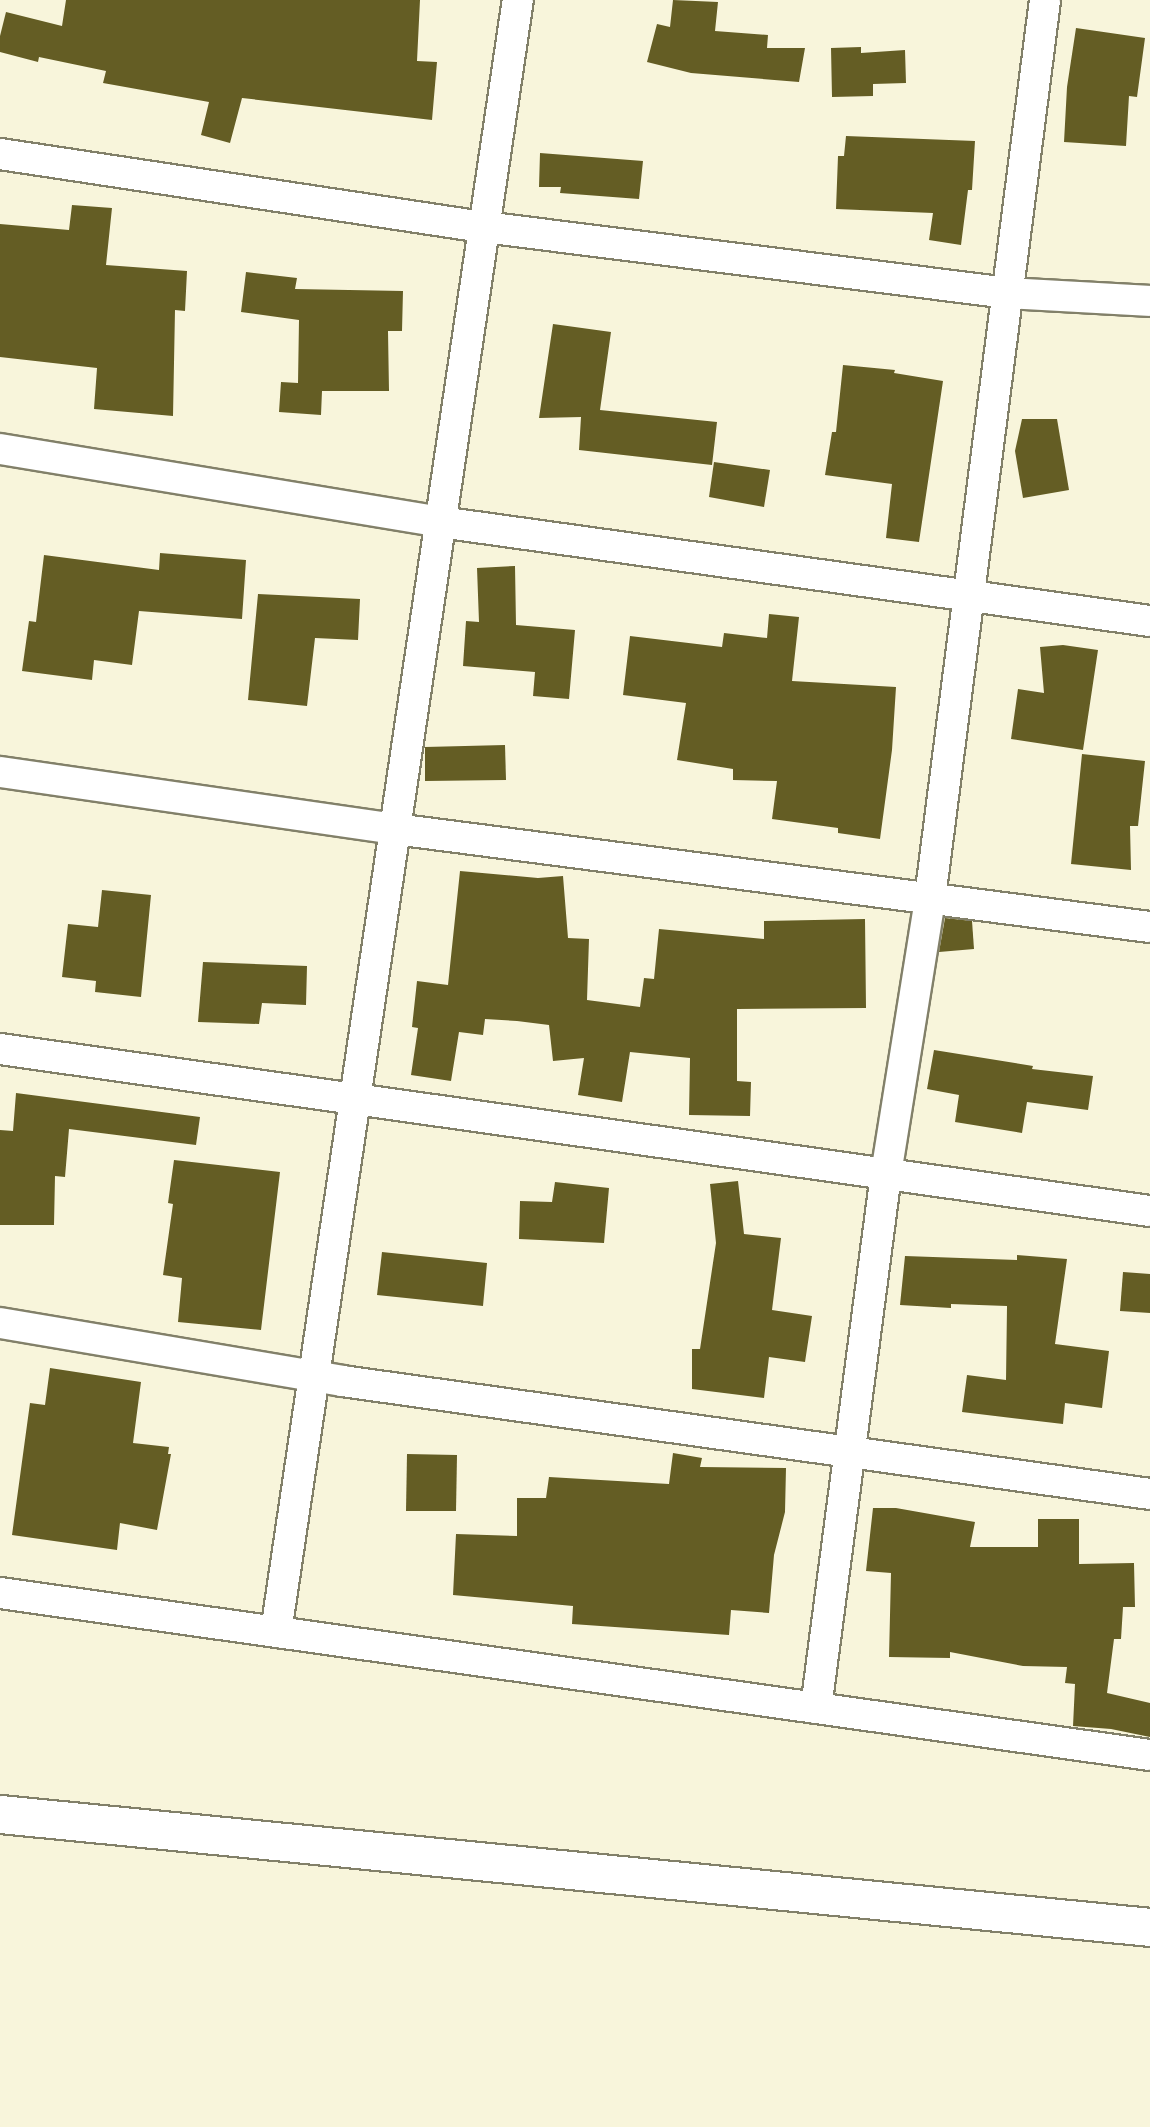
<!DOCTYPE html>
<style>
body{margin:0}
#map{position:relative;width:1150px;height:2127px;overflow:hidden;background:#f8f5db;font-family:Georgia,serif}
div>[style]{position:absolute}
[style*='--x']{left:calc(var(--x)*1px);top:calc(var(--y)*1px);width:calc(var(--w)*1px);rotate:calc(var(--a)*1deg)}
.building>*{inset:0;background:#645d24}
.roads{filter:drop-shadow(2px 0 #828069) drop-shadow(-2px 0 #828069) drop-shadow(0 2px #828069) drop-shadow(0 -2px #828069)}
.minor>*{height:30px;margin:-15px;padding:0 15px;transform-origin:15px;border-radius:15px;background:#fff}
.tertiary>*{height:37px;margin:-18.5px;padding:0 18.5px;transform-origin:18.5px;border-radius:18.5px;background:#fff}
span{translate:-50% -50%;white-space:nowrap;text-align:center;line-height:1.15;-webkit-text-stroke:7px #f8f5db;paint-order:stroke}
</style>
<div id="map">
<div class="building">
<i style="clip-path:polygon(66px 0,420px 0,417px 61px,437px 62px,432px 120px,242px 98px,230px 143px,201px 135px,209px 102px,103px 83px,106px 71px,39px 57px,38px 62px,0 52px,0 36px,6px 12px,62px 26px)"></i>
<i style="clip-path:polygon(673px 0,718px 2px,715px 31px,768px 35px,767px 48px,805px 48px,799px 82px,691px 73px,647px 62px,657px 24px,670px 27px)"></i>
<i style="clip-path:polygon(1076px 28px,1145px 38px,1137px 97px,1129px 96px,1126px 146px,1064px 142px,1067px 87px)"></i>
<i style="clip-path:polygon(861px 47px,861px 53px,905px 50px,906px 83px,873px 84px,873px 96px,832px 97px,831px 48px)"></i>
<i style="clip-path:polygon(846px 136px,975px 141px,972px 190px,968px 190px,961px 245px,929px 240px,933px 213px,836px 209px,838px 156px,844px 156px)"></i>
<i style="clip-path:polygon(540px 153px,643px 161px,639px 199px,560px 193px,561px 187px,539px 187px)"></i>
<i style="clip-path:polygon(72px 205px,112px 208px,106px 265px,187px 271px,185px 311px,175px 310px,173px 416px,94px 409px,97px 368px,0 357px,0 224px,69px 230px)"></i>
<i style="clip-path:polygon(246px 272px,297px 278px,295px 289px,403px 291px,402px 331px,388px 331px,389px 391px,322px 391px,321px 415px,279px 412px,281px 382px,298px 383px,299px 320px,241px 312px)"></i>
<i style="clip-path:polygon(553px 324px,611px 332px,600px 410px,717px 422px,712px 465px,579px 450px,581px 417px,539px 418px)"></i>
<i style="clip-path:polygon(843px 365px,895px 370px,894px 373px,943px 381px,919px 542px,886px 538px,892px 484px,825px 475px,832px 432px,836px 432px)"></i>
<i style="clip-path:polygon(1022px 419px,1057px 419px,1069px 490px,1023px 498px,1015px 451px)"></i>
<i style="clip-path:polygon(714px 462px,770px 470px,764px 507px,709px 497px)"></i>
<i style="clip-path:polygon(160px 553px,246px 560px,242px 619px,139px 611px,132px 665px,94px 660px,92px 680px,22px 671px,29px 621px,36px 622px,44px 555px,159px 570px)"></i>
<i style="clip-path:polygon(515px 566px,516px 625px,575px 630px,569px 699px,533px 696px,535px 672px,463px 666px,466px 621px,479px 622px,477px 568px)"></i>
<i style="clip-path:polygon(258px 594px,360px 599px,358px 640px,315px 638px,307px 706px,248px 700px)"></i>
<i style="clip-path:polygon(769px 614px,799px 617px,792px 681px,896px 687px,892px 750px,880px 839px,838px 833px,838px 828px,772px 819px,777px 781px,733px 780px,733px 769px,677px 760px,686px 703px,623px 695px,630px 636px,722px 647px,724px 633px,767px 638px)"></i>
<i style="clip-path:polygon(1063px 645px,1098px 650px,1083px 750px,1011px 739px,1018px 689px,1044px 693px,1040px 647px)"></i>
<i style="clip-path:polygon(505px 745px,506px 780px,425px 781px,425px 747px)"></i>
<i style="clip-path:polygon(1082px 754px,1145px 761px,1138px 826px,1130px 826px,1131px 870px,1071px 864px)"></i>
<i style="clip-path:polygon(460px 871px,538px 878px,563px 876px,568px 938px,589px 939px,587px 1000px,640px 1007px,644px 978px,654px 979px,659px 929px,764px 939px,764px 921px,865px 919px,866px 1008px,737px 1009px,737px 1081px,751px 1082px,750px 1116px,689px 1115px,690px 1058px,630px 1052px,622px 1102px,578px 1095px,584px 1058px,553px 1061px,549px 1025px,517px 1021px,485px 1019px,483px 1035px,459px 1032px,451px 1081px,411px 1075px,418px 1028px,412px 1027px,417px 981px,448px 985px)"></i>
<i style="clip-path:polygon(102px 890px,151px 895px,141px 997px,95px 992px,96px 981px,62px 977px,68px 924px,98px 927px)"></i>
<i style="clip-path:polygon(945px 918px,972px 921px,974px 949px,939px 952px)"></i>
<i style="clip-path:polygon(203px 962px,307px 966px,306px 1005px,262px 1003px,259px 1024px,198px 1022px)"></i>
<i style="clip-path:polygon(934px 1050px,1033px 1066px,1032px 1069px,1093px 1076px,1088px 1110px,1027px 1102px,1022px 1133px,955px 1122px,959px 1095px,927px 1089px)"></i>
<i style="clip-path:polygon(16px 1093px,200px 1117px,196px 1145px,69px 1129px,65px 1177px,55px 1176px,54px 1225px,0 1225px,0 1130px,13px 1131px)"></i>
<i style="clip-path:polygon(174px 1160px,280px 1172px,261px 1330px,178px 1322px,182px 1278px,163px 1275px,173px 1204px,168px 1203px)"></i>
<i style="clip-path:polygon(738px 1181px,744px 1234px,781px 1238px,772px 1310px,812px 1316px,805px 1362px,769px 1357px,764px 1398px,692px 1389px,692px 1349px,700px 1349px,716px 1243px,710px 1184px)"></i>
<i style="clip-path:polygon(555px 1182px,609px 1188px,604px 1243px,519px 1239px,520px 1201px,552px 1202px)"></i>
<i style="clip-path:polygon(382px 1252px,487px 1263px,483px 1306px,377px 1295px)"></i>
<i style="clip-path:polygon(1017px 1255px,1067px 1259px,1055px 1344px,1109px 1351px,1102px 1408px,1065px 1403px,1063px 1424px,962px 1412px,967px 1375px,1006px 1380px,1007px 1306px,951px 1304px,951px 1308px,900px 1305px,905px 1256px,1017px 1260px)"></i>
<i style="clip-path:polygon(1123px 1272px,1150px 1274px,1150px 1313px,1120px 1311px)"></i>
<i style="clip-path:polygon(50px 1368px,141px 1382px,133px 1443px,169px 1447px,168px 1454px,171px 1454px,157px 1530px,120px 1523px,117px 1550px,12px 1535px,30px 1403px,45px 1405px)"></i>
<i style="clip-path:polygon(673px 1453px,702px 1458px,700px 1467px,786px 1468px,785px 1512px,774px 1555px,769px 1613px,731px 1610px,729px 1635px,572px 1624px,573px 1606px,453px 1595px,456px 1534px,517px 1536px,517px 1498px,546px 1498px,549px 1477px,669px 1484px)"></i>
<i style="clip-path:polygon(407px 1454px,457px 1455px,456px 1511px,406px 1511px)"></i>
<i style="clip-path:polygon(873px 1508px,896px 1508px,975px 1522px,970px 1547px,1038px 1547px,1038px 1519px,1079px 1519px,1079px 1564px,1134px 1563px,1135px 1607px,1123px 1607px,1121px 1639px,1114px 1639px,1107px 1693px,1150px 1703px,1150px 1737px,1111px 1729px,1073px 1726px,1075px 1684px,1065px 1683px,1067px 1667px,1023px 1666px,950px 1652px,950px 1658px,889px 1657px,891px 1573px,866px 1571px)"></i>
</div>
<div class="roads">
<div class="minor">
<i style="--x:0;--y:154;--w:489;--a:8.6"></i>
<i style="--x:484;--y:227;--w:528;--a:7.18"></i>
<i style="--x:1008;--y:293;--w:142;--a:3.2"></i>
<i style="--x:0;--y:449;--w:446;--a:9.4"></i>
<i style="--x:440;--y:522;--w:717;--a:7.94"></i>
<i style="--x:0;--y:772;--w:399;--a:8.2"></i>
<i style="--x:395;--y:829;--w:761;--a:7.4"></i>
<i style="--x:0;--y:1049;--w:1161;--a:8.02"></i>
<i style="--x:0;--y:1323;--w:347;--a:9.6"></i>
<i style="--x:342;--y:1381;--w:816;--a:7.96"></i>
<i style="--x:0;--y:1593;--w:1161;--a:8.02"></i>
<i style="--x:276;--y:1632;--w:1650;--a:-81.57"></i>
<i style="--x:816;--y:1708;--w:539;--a:-82.53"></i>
<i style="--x:886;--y:1174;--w:279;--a:-80.9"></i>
<i style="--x:930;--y:898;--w:905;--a:-82.7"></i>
</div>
<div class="tertiary">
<i style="--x:0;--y:1814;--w:1156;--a:5.61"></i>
</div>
</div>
</div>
